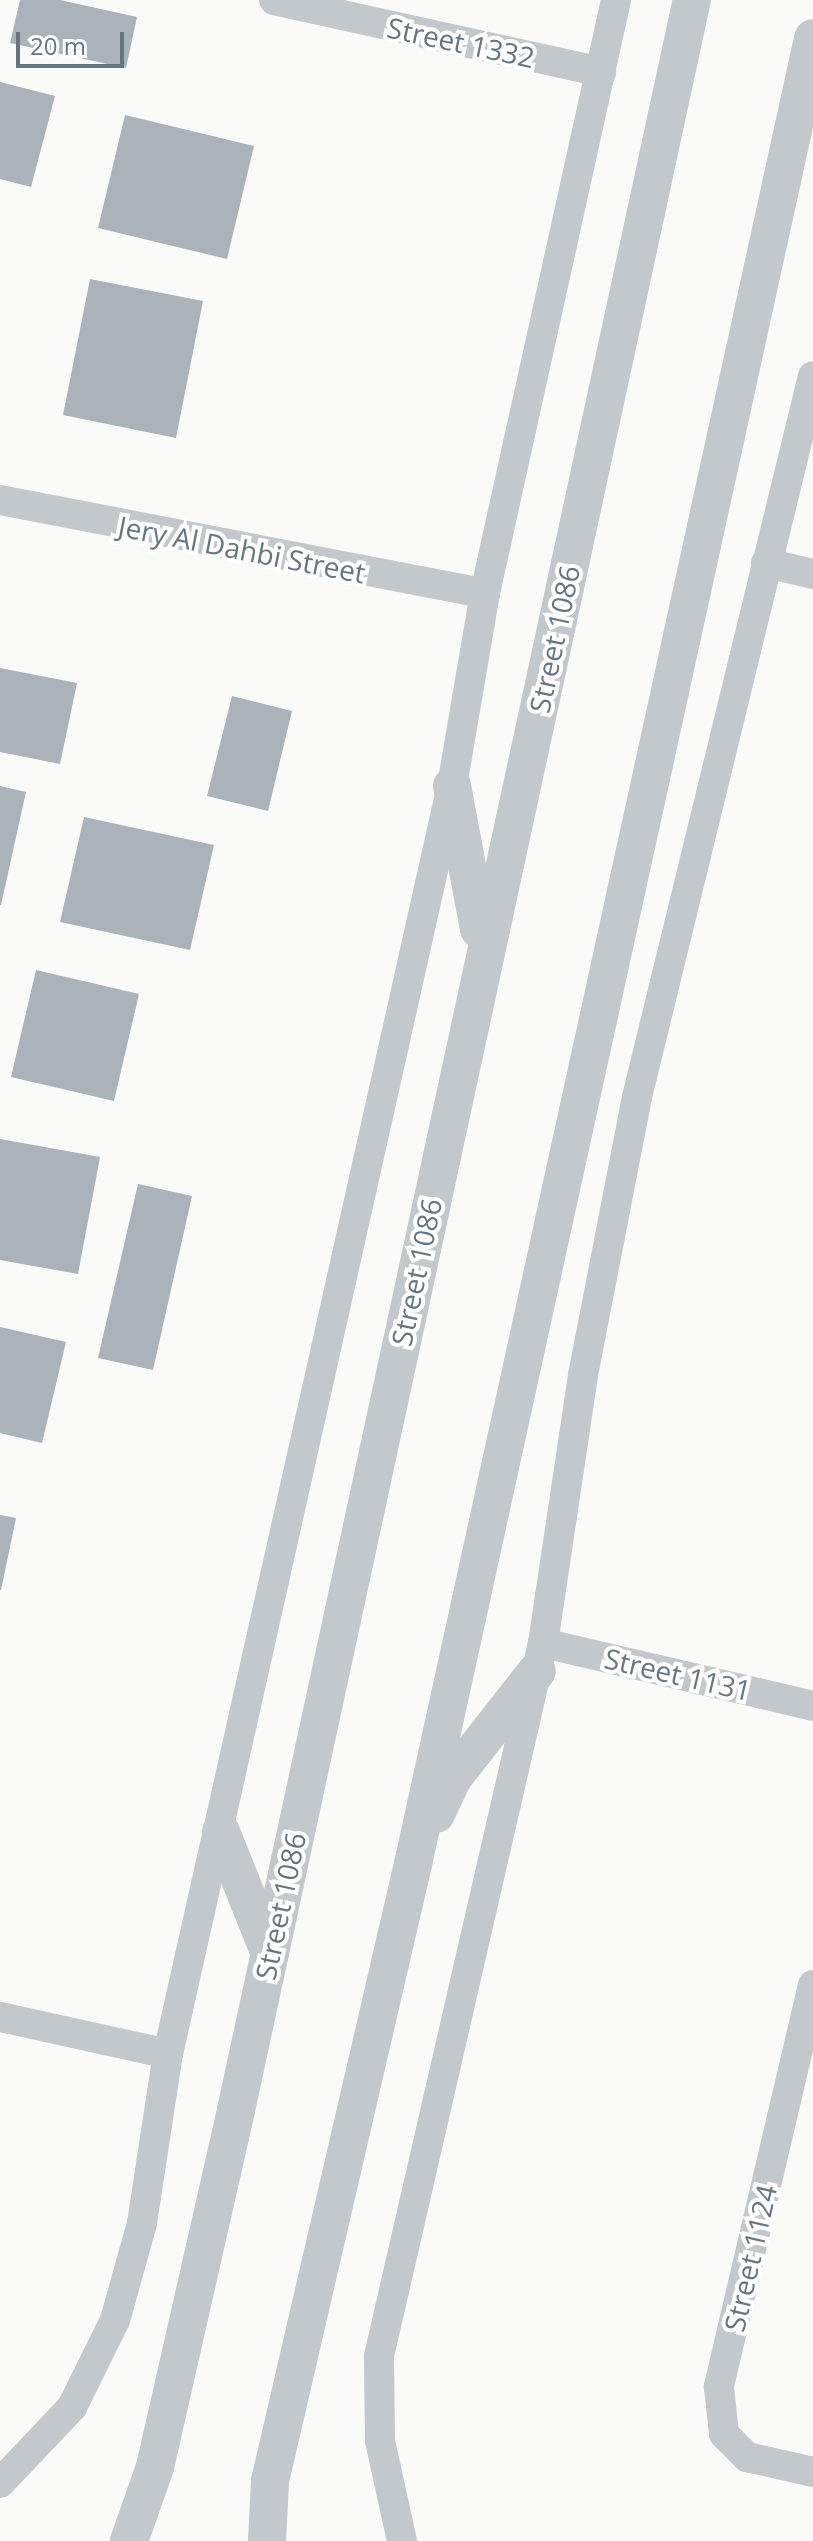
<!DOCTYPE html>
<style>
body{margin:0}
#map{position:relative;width:813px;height:2541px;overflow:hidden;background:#fafaf8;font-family:"Open Sans",sans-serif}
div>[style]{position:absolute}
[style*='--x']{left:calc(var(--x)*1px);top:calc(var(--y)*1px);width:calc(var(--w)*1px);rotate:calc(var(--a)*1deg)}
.building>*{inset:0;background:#aab3b9}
.minor>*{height:30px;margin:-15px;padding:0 15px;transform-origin:15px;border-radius:15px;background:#c3c8cc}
.tertiary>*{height:38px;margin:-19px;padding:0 19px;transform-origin:19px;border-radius:19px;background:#c3c8cc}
span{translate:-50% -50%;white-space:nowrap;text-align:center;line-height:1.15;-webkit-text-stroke:8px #fff;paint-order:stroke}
.street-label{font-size:28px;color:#657683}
.scale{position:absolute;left:16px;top:32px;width:108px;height:36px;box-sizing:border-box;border:4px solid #657683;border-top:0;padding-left:10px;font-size:24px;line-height:28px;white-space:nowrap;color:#657683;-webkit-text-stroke:6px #fff;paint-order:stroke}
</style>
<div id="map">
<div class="building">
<i style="clip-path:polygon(20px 0,60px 0,137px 17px,126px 68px,10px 43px)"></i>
<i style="clip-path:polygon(0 82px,55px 96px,31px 187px,0 179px)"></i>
<i style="clip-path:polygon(125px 115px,254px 146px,227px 259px,98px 228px)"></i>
<i style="clip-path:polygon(90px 279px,203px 301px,176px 438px,63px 415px)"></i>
<i style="clip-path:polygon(0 668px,77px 683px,60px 764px,0 752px)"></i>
<i style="clip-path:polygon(232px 696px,292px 711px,268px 811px,207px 796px)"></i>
<i style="clip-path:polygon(0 786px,26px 792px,1px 905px,0 905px)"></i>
<i style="clip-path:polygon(84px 817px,214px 845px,190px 950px,60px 922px)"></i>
<i style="clip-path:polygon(36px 970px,139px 994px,114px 1101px,11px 1077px)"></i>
<i style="clip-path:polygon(0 1139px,100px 1157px,78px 1274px,0 1260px)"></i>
<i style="clip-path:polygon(138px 1184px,192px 1196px,153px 1370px,98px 1358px)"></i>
<i style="clip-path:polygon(0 1327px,66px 1342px,42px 1443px,0 1433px)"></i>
<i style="clip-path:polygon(0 1515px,16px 1518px,1px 1590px,0 1590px)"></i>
</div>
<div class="minor">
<i style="--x:274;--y:0;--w:335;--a:12.4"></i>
<i style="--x:0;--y:500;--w:494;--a:10.9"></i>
<i style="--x:766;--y:563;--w:48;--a:13.2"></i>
<i style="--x:543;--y:1643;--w:277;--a:13.1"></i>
<i style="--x:813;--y:1985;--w:413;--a:103.2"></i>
<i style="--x:719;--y:2387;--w:47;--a:83.9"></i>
<i style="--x:724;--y:2434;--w:33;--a:45"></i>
<i style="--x:747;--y:2457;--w:68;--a:12.8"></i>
<i style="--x:0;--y:2017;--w:172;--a:12.4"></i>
<i style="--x:0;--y:2483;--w:105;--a:-46.5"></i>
<i style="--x:72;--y:2407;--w:97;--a:-63.7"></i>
<i style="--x:115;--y:2320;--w:101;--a:-74.4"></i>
<i style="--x:142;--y:2223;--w:171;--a:-81.3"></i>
<i style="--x:168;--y:2054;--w:1299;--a:-77.38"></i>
<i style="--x:452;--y:786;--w:196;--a:-80.3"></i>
<i style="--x:485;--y:593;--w:607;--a:-77.54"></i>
<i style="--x:402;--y:2541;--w:102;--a:-102.4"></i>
<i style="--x:380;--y:2441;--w:85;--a:-90.7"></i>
<i style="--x:379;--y:2356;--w:732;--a:-77.05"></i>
<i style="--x:543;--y:1643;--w:271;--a:-81.5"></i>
<i style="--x:583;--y:1375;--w:283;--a:-79"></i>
<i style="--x:637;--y:1097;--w:742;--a:-76.28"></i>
</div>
<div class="tertiary">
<i style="--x:452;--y:786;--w:146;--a:79.3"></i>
<i style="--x:436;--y:1814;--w:38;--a:-65"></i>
<i style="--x:452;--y:1779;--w:137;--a:-51.8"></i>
<i style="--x:221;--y:1832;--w:131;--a:68.1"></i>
<i style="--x:129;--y:2541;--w:78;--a:-70.6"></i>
<i style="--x:155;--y:2467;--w:366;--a:-77.2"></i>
<i style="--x:236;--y:2110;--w:2159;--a:-77.81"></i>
<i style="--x:267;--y:2541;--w:60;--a:-87.1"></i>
<i style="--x:270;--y:2481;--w:633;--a:-76.95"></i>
<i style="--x:413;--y:1864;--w:1869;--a:-77.64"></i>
</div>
<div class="street-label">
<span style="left:461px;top:42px;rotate:12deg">Street 1332</span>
<span style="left:242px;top:549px;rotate:11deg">Jery Al Dahbi Street</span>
<span style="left:554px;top:639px;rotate:-78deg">Street 1086</span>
<span style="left:416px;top:1272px;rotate:-78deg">Street 1086</span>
<span style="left:678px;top:1674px;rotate:13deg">Street 1131</span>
<span style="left:280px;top:1906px;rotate:-78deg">Street 1086</span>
<span style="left:750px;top:2258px;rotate:-77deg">Street 1124</span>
</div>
<div class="scale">20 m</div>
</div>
